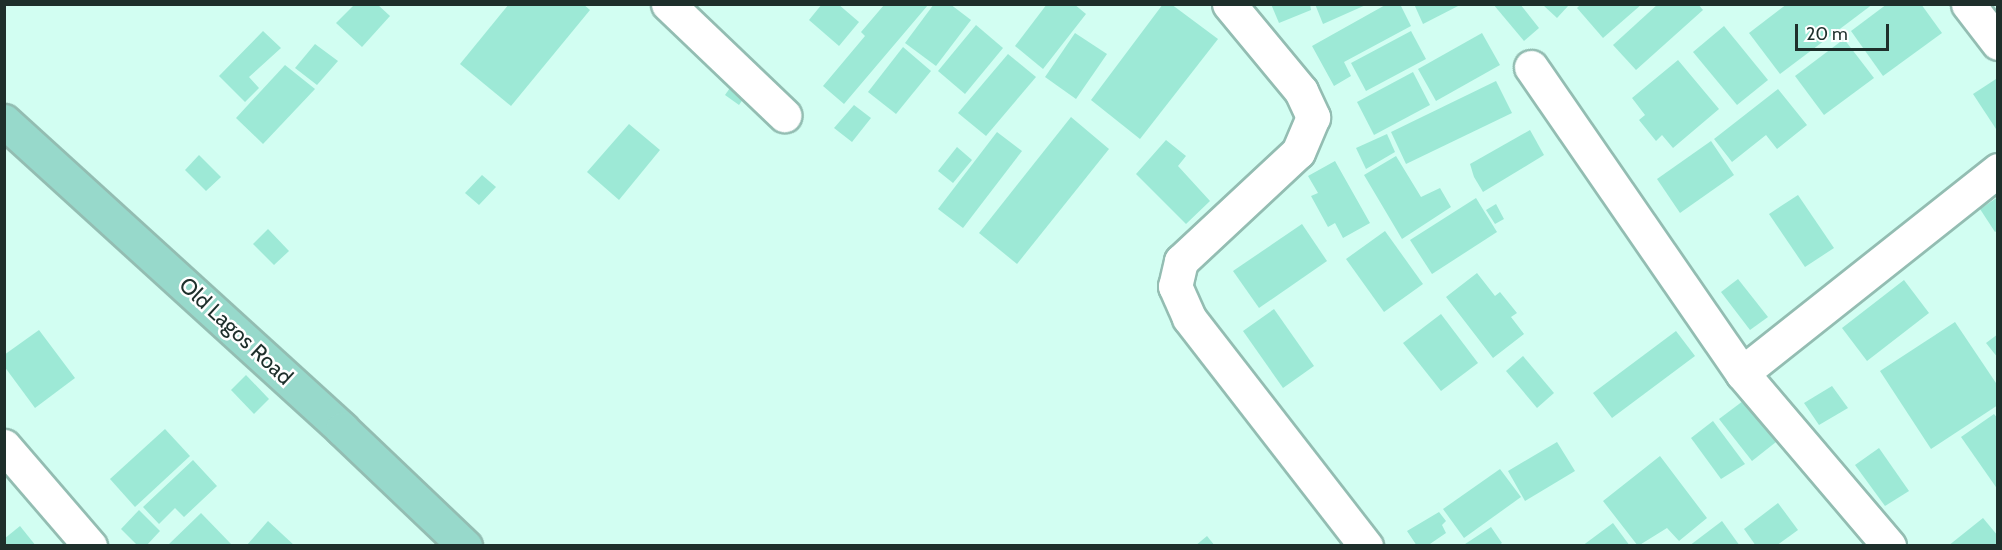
<!DOCTYPE html>
<style>
body{margin:0}
#map{position:relative;width:2002px;height:550px;overflow:hidden;background:#d2fef2;font-family:Cabin,sans-serif}
div>[style]{position:absolute}
[style*='--x']{left:calc(var(--x)*1px);top:calc(var(--y)*1px);width:calc(var(--w)*1px);rotate:calc(var(--a)*1deg)}
.building>*{inset:0;background:#9de9d6}
.roads{filter:drop-shadow(2px 0 #93bdb2) drop-shadow(-2px 0 #93bdb2) drop-shadow(0 2px #93bdb2) drop-shadow(0 -2px #93bdb2)}
.minor>*{height:33px;margin:-16.5px;padding:0 16.5px;transform-origin:16.5px;border-radius:16.5px;background:#fff}
.primary>*{height:33px;margin:-16.5px;padding:0 16.5px;transform-origin:16.5px;border-radius:16.5px;background:#97d9cb}
span{translate:-50% -50%;white-space:nowrap;text-align:center;line-height:1.15;-webkit-text-stroke:5px #fff;paint-order:stroke}
.street-label{font-size:22px;color:#1e2f2b}
.frame{position:absolute;inset:0;border:6px solid #1e2f2b;pointer-events:none}
.scale{position:absolute;left:1795px;top:24px;width:94px;height:27px;box-sizing:border-box;border:3px solid #1e2f2b;border-top:0;padding-left:8px;font-size:18px;line-height:21px;white-space:nowrap;color:#1e2f2b;-webkit-text-stroke:4px #fff;paint-order:stroke}
</style>
<div id="map">
<div class="building">
<i style="clip-path:polygon(355px 4px,377px 4px,390px 16px,362px 47px,336px 23px)"></i>
<i style="clip-path:polygon(509px 4px,583px 4px,590px 10px,511px 106px,460px 64px)"></i>
<i style="clip-path:polygon(822px 4px,838px 4px,859px 22px,839px 46px,809px 20px)"></i>
<i style="clip-path:polygon(934px 4px,950px 4px,971px 20px,936px 66px,905px 43px)"></i>
<i style="clip-path:polygon(1047px 4px,1074px 4px,1086px 14px,1043px 69px,1015px 46px)"></i>
<i style="clip-path:polygon(1163px 4px,1171px 4px,1218px 39px,1140px 139px,1091px 100px)"></i>
<i style="clip-path:polygon(1271px 4px,1310px 4px,1311px 10px,1279px 23px)"></i>
<i style="clip-path:polygon(1315px 4px,1368px 4px,1323px 24px)"></i>
<i style="clip-path:polygon(1387px 4px,1400px 4px,1411px 26px,1344px 62px,1351px 76px,1334px 86px,1312px 46px)"></i>
<i style="clip-path:polygon(1414px 4px,1462px 4px,1423px 24px)"></i>
<i style="clip-path:polygon(1493px 4px,1520px 4px,1539px 28px,1524px 41px)"></i>
<i style="clip-path:polygon(1581px 4px,1642px 4px,1603px 38px,1577px 8px)"></i>
<i style="clip-path:polygon(1658px 4px,1698px 4px,1703px 10px,1636px 70px,1613px 45px)"></i>
<i style="clip-path:polygon(1787px 4px,1873px 4px,1780px 74px,1749px 33px)"></i>
<i style="clip-path:polygon(1887px 4px,1921px 4px,1942px 33px,1883px 76px,1851px 31px)"></i>
<i style="clip-path:polygon(884px 5px,928px 5px,844px 104px,823px 86px,865px 36px,861px 32px)"></i>
<i style="clip-path:polygon(1543px 5px,1569px 5px,1557px 18px)"></i>
<i style="clip-path:polygon(976px 25px,1003px 48px,965px 94px,938px 71px)"></i>
<i style="clip-path:polygon(1724px 26px,1768px 80px,1737px 105px,1693px 52px)"></i>
<i style="clip-path:polygon(263px 31px,281px 48px,249px 77px,259px 88px,245px 102px,219px 76px)"></i>
<i style="clip-path:polygon(1411px 31px,1426px 59px,1366px 91px,1351px 63px)"></i>
<i style="clip-path:polygon(1075px 33px,1107px 54px,1076px 99px,1045px 77px)"></i>
<i style="clip-path:polygon(1482px 33px,1500px 65px,1436px 101px,1418px 69px)"></i>
<i style="clip-path:polygon(1844px 39px,1874px 78px,1824px 115px,1795px 76px)"></i>
<i style="clip-path:polygon(315px 44px,338px 61px,317px 85px,295px 68px)"></i>
<i style="clip-path:polygon(903px 47px,931px 71px,896px 114px,868px 92px)"></i>
<i style="clip-path:polygon(1008px 54px,1036px 77px,986px 136px,958px 113px)"></i>
<i style="clip-path:polygon(1678px 60px,1719px 109px,1673px 148px,1662px 135px,1656px 141px,1639px 120px,1645px 115px,1632px 98px)"></i>
<i style="clip-path:polygon(285px 65px,315px 89px,263px 144px,236px 118px)"></i>
<i style="clip-path:polygon(1413px 72px,1430px 105px,1374px 135px,1357px 102px)"></i>
<i style="clip-path:polygon(1996px 79px,1998px 81px,1998px 132px,1973px 94px)"></i>
<i style="clip-path:polygon(1496px 81px,1512px 113px,1406px 164px,1391px 132px)"></i>
<i style="clip-path:polygon(732px 85px,746px 95px,739px 105px,725px 95px)"></i>
<i style="clip-path:polygon(1778px 89px,1807px 125px,1777px 149px,1766px 135px,1732px 162px,1714px 139px)"></i>
<i style="clip-path:polygon(854px 105px,871px 118px,852px 142px,834px 128px)"></i>
<i style="clip-path:polygon(1071px 117px,1109px 149px,1017px 264px,979px 233px)"></i>
<i style="clip-path:polygon(629px 124px,660px 150px,619px 200px,587px 172px)"></i>
<i style="clip-path:polygon(1530px 130px,1544px 155px,1483px 192px,1474px 177px,1470px 164px)"></i>
<i style="clip-path:polygon(997px 132px,1022px 151px,963px 228px,938px 209px)"></i>
<i style="clip-path:polygon(1387px 134px,1395px 152px,1366px 169px,1356px 148px)"></i>
<i style="clip-path:polygon(1166px 140px,1186px 156px,1178px 166px,1210px 201px,1186px 224px,1136px 174px)"></i>
<i style="clip-path:polygon(1711px 141px,1734px 175px,1680px 213px,1657px 179px)"></i>
<i style="clip-path:polygon(957px 147px,972px 160px,953px 183px,938px 171px)"></i>
<i style="clip-path:polygon(199px 155px,221px 177px,206px 191px,185px 170px)"></i>
<i style="clip-path:polygon(1396px 156px,1421px 197px,1440px 188px,1451px 207px,1402px 239px,1364px 175px)"></i>
<i style="clip-path:polygon(1335px 161px,1370px 223px,1343px 238px,1335px 223px,1328px 227px,1311px 196px,1318px 193px,1308px 176px)"></i>
<i style="clip-path:polygon(482px 175px,496px 187px,479px 205px,465px 193px)"></i>
<i style="clip-path:polygon(1798px 195px,1834px 248px,1805px 267px,1769px 214px)"></i>
<i style="clip-path:polygon(1998px 197px,1998px 230px,1995px 232px,1980px 209px)"></i>
<i style="clip-path:polygon(1476px 198px,1497px 232px,1432px 274px,1410px 240px)"></i>
<i style="clip-path:polygon(1496px 204px,1504px 219px,1495px 224px,1486px 210px)"></i>
<i style="clip-path:polygon(1302px 224px,1327px 261px,1259px 308px,1233px 271px)"></i>
<i style="clip-path:polygon(268px 229px,289px 251px,274px 265px,253px 244px)"></i>
<i style="clip-path:polygon(1385px 231px,1423px 284px,1384px 312px,1346px 259px)"></i>
<i style="clip-path:polygon(1477px 273px,1495px 296px,1500px 292px,1517px 313px,1511px 317px,1524px 334px,1493px 358px,1446px 297px)"></i>
<i style="clip-path:polygon(1738px 279px,1768px 317px,1750px 330px,1721px 292px)"></i>
<i style="clip-path:polygon(1904px 280px,1929px 313px,1867px 361px,1842px 328px)"></i>
<i style="clip-path:polygon(1274px 309px,1314px 366px,1283px 388px,1243px 331px)"></i>
<i style="clip-path:polygon(1441px 314px,1478px 363px,1441px 391px,1403px 343px)"></i>
<i style="clip-path:polygon(1955px 322px,1998px 386px,1998px 405px,1931px 449px,1880px 371px)"></i>
<i style="clip-path:polygon(39px 330px,75px 378px,35px 408px,4px 366px,4px 355px)"></i>
<i style="clip-path:polygon(1676px 331px,1695px 356px,1612px 418px,1593px 393px)"></i>
<i style="clip-path:polygon(1998px 334px,1998px 358px,1986px 343px)"></i>
<i style="clip-path:polygon(1523px 356px,1554px 393px,1537px 408px,1506px 371px)"></i>
<i style="clip-path:polygon(246px 375px,269px 399px,254px 414px,231px 390px)"></i>
<i style="clip-path:polygon(1832px 386px,1848px 408px,1819px 425px,1804px 403px)"></i>
<i style="clip-path:polygon(1743px 401px,1776px 442px,1752px 461px,1719px 419px)"></i>
<i style="clip-path:polygon(1994px 414px,1998px 419px,1998px 490px,1961px 437px)"></i>
<i style="clip-path:polygon(1713px 421px,1745px 464px,1721px 479px,1691px 438px)"></i>
<i style="clip-path:polygon(165px 429px,190px 456px,135px 507px,110px 479px)"></i>
<i style="clip-path:polygon(1557px 442px,1575px 471px,1525px 501px,1508px 471px)"></i>
<i style="clip-path:polygon(1879px 448px,1909px 491px,1885px 506px,1855px 465px)"></i>
<i style="clip-path:polygon(1660px 456px,1707px 518px,1679px 541px,1667px 528px,1638px 546px,1603px 501px)"></i>
<i style="clip-path:polygon(193px 460px,217px 486px,184px 517px,175px 508px,159px 524px,143px 507px)"></i>
<i style="clip-path:polygon(1500px 469px,1521px 497px,1464px 538px,1443px 509px)"></i>
<i style="clip-path:polygon(1778px 503px,1798px 530px,1776px 546px,1756px 546px,1744px 529px)"></i>
<i style="clip-path:polygon(139px 510px,160px 531px,146px 546px,138px 546px,121px 529px)"></i>
<i style="clip-path:polygon(1439px 512px,1446px 521px,1442px 525px,1446px 533px,1427px 546px,1417px 546px,1407px 531px)"></i>
<i style="clip-path:polygon(201px 513px,233px 546px,167px 546px)"></i>
<i style="clip-path:polygon(1983px 518px,1998px 536px,1998px 546px,1948px 546px)"></i>
<i style="clip-path:polygon(268px 521px,295px 546px,246px 546px)"></i>
<i style="clip-path:polygon(1722px 521px,1740px 546px,1689px 546px)"></i>
<i style="clip-path:polygon(1613px 523px,1630px 546px,1582px 546px)"></i>
<i style="clip-path:polygon(20px 526px,36px 546px,4px 546px,4px 539px)"></i>
<i style="clip-path:polygon(1491px 527px,1502px 543px,1498px 546px,1462px 546px)"></i>
<i style="clip-path:polygon(1207px 536px,1215px 546px,1195px 546px)"></i>
</div>
<div class="roads">
<div class="minor">
<i style="--x:668;--y:4;--w:161;--a:43.7"></i>
<i style="--x:1229;--y:4;--w:113;--a:50.4"></i>
<i style="--x:1301;--y:91;--w:29;--a:65"></i>
<i style="--x:1313;--y:117;--w:38;--a:113"></i>
<i style="--x:1298;--y:152;--w:160;--a:137"></i>
<i style="--x:1181;--y:261;--w:26;--a:103"></i>
<i style="--x:1175;--y:286;--w:35;--a:66"></i>
<i style="--x:1189;--y:318;--w:289;--a:52.2"></i>
<i style="--x:1968;--y:4;--w:49;--a:52.4"></i>
<i style="--x:1531;--y:67;--w:372;--a:55.4"></i>
<i style="--x:1742;--y:373;--w:227;--a:49.6"></i>
<i style="--x:1742;--y:373;--w:327;--a:-38.4"></i>
<i style="--x:4;--y:446;--w:132;--a:49.3"></i>
</div>
<div class="primary">
<i style="--x:4;--y:121;--w:457;--a:42.3"></i>
<i style="--x:342;--y:429;--w:170;--a:43.6"></i>
</div>
</div>
<div class="street-label">
<span style="left:236px;top:331px;rotate:43deg">Old Lagos Road</span>
</div>
<div class="frame"></div>
<div class="scale">20 m</div>
</div>
